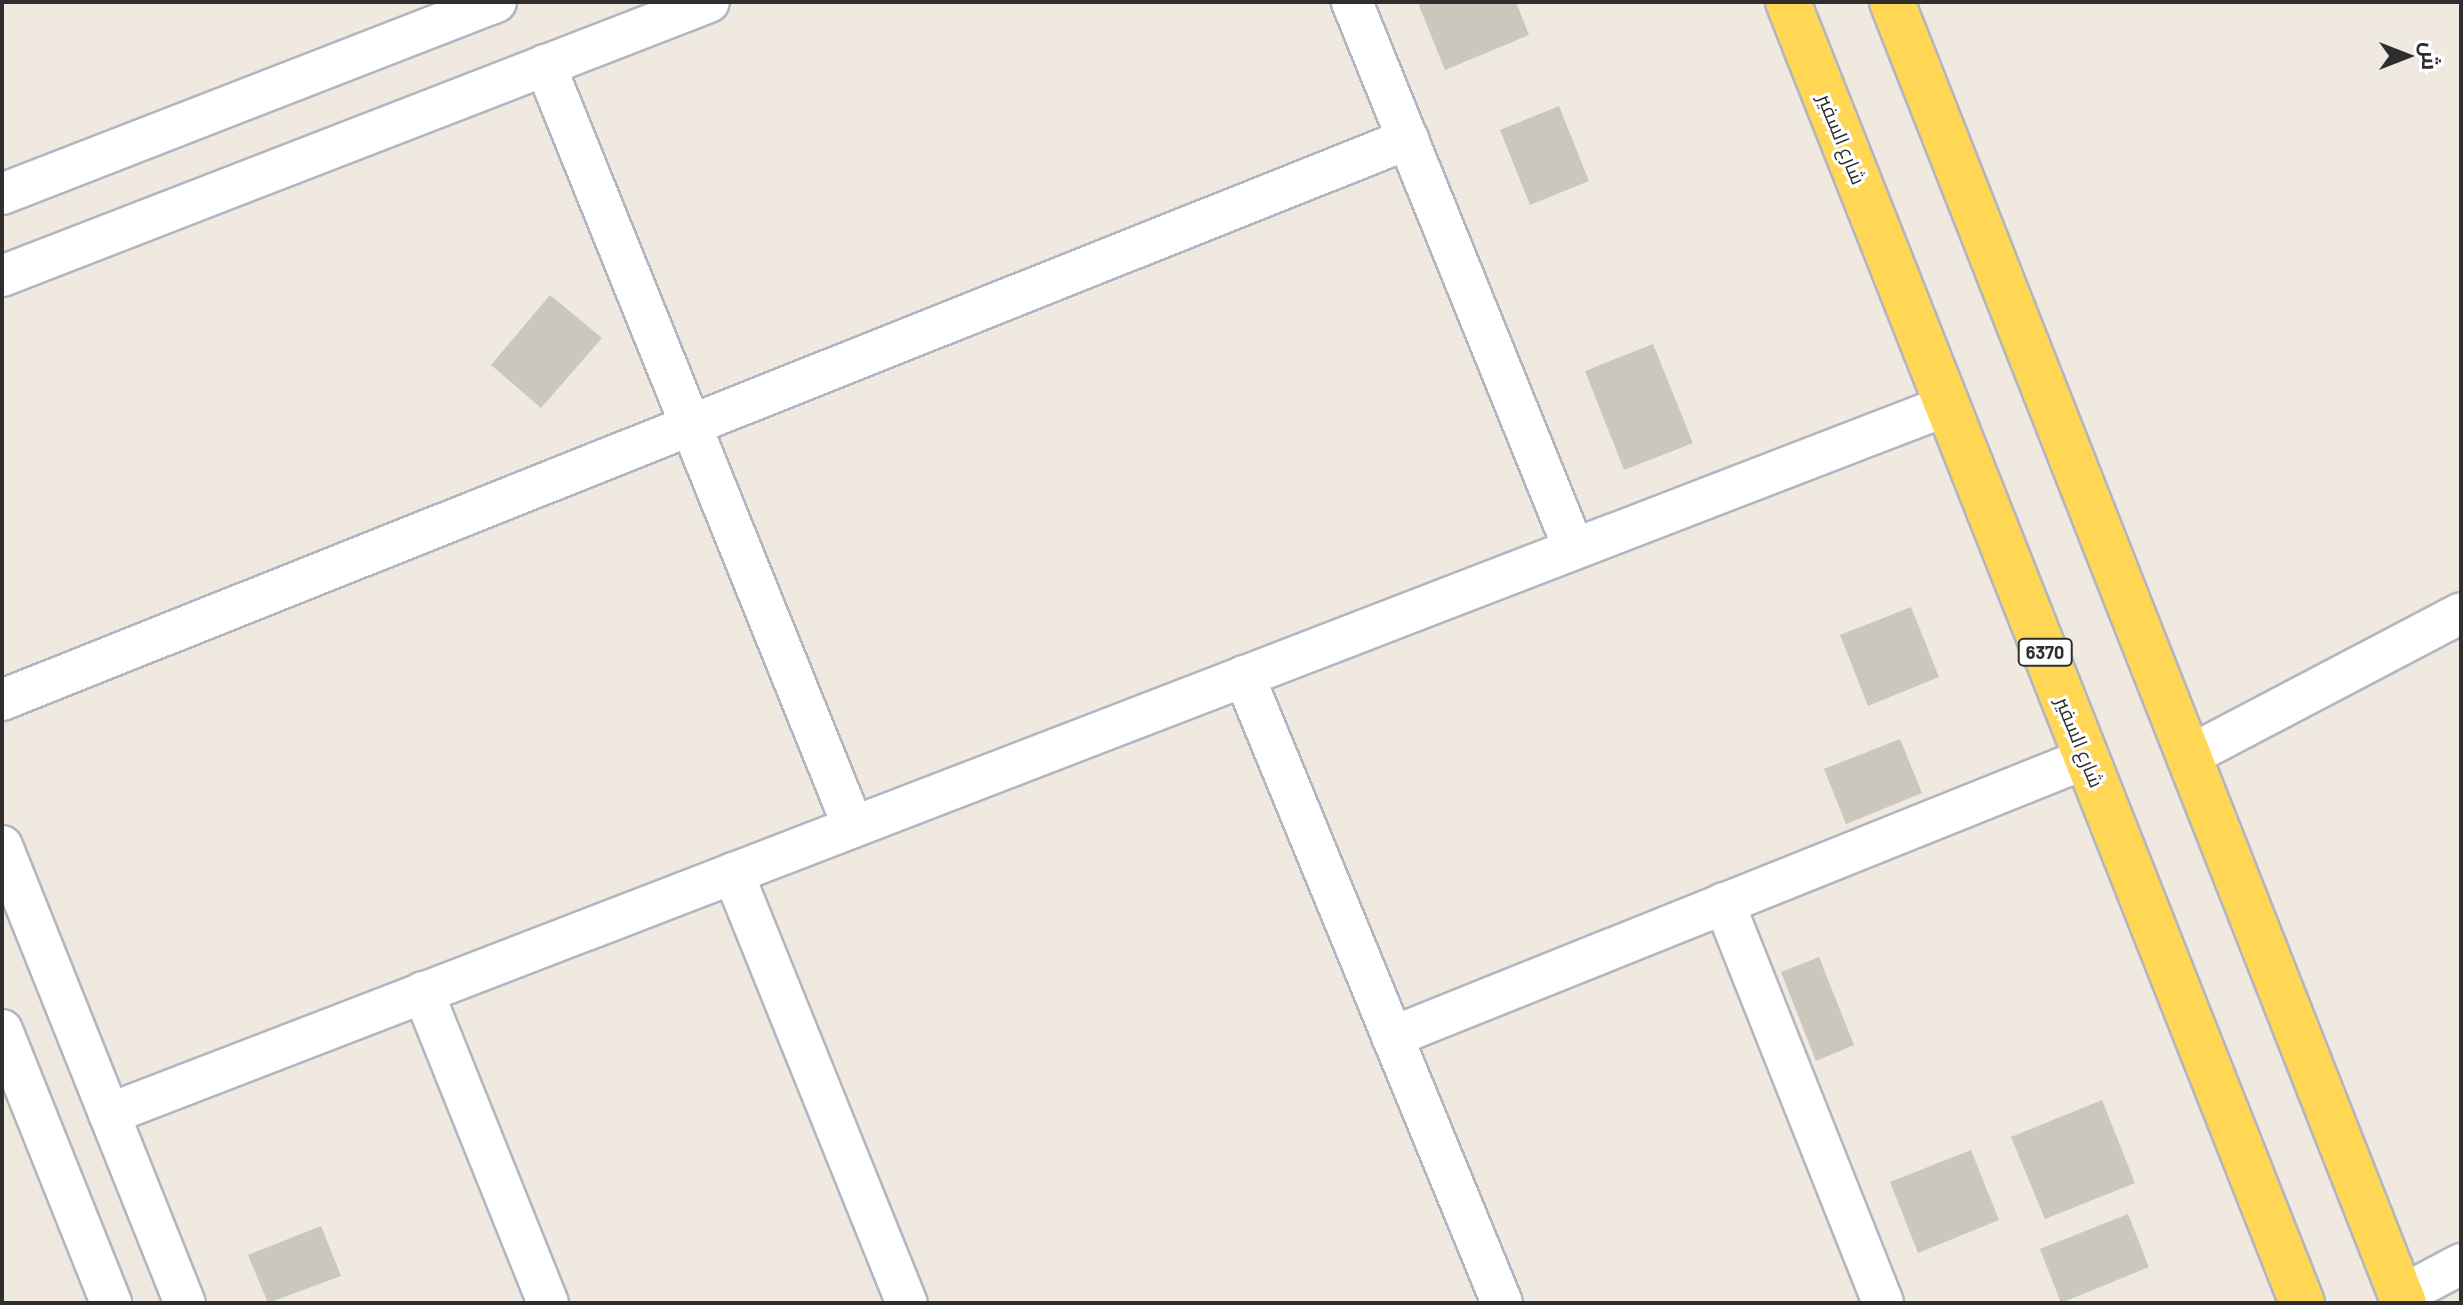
<!DOCTYPE html>
<meta charset="utf-8">
<style>
body{margin:0}
#map{position:relative;width:2463px;height:1305px;overflow:hidden;background:#f0e9df;font-family:Barlow,Cairo,sans-serif}
div>[style]{position:absolute}
[style*='--x']{left:calc(var(--x)*1px);top:calc(var(--y)*1px);width:calc(var(--w)*1px);rotate:calc(var(--a)*1deg)}
.building>*{inset:0;background:#cbc7bd}
.roads{filter:drop-shadow(2px 0 #b3b6c2) drop-shadow(-2px 0 #b3b6c2) drop-shadow(0 2px #b3b6c2) drop-shadow(0 -2px #b3b6c2)}
.minor>*{height:40px;margin:-20px;padding:0 20px;transform-origin:20px;border-radius:20px;background:#fff}
.major>*{height:44px;margin:-22px;padding:0 22px;transform-origin:22px;border-radius:22px;background:#ffd755}
span{translate:-50% -50%;white-space:nowrap;text-align:center;line-height:1.15;-webkit-text-stroke:6px #fff;paint-order:stroke}
.shield-label span{padding:2px 6px;background:#fff;border:2px solid;border-radius:6px;-webkit-text-stroke-width:0}
.shield-label{font-size:18px;color:#2e2e2e;font-weight:700}
.street-label{font-size:20px;color:#2e2e2e}
.frame{position:absolute;inset:0;border:4px solid #2e2e2e;pointer-events:none}
.north{position:absolute;left:2367px;top:16px;width:80px;height:80px;-webkit-text-stroke:6px #fff;paint-order:stroke;rotate:90deg;font-size:22px;font-weight:700;line-height:32px;text-align:center;color:#2e2e2e}
.north::after{content:'';display:block;margin:auto;width:28px;height:36px;background:#2e2e2e;clip-path:polygon(50% 0,100% 100%,50% 72%,0 100%)}
</style>
<div id="map">
<div class="building">
<i style="clip-path:polygon(1516px 2px,1529px 35px,1445px 70px,1418px 3px)"></i>
<i style="clip-path:polygon(1559px 106px,1589px 181px,1530px 205px,1500px 130px)"></i>
<i style="clip-path:polygon(550px 295px,602px 338px,541px 408px,491px 365px)"></i>
<i style="clip-path:polygon(1653px 344px,1693px 443px,1624px 470px,1585px 371px)"></i>
<i style="clip-path:polygon(1911px 607px,1939px 677px,1868px 706px,1840px 635px)"></i>
<i style="clip-path:polygon(1900px 739px,1922px 793px,1846px 824px,1824px 769px)"></i>
<i style="clip-path:polygon(1819px 957px,1854px 1045px,1816px 1061px,1781px 972px)"></i>
<i style="clip-path:polygon(2102px 1100px,2135px 1183px,2045px 1219px,2011px 1137px)"></i>
<i style="clip-path:polygon(1971px 1150px,1999px 1220px,1918px 1253px,1890px 1182px)"></i>
<i style="clip-path:polygon(2128px 1214px,2149px 1267px,2061px 1303px,2040px 1249px)"></i>
<i style="clip-path:polygon(321px 1226px,341px 1276px,268px 1303px,248px 1255px)"></i>
</div>
<div class="roads">
<div class="minor">
<i style="--x:1352;--y:2;--w:590;--a:67.91"></i>
<i style="--x:545;--y:65;--w:821;--a:67.97"></i>
<i style="--x:2;--y:194;--w:530;--a:-21.24"></i>
<i style="--x:2;--y:276;--w:758;--a:-21.18"></i>
<i style="--x:1244;--y:676;--w:678;--a:67.63"></i>
<i style="--x:2;--y:700;--w:1514;--a:-21.75"></i>
<i style="--x:2189;--y:756;--w:307;--a:-27.7"></i>
<i style="--x:2;--y:846;--w:492;--a:68.2"></i>
<i style="--x:733;--y:873;--w:464;--a:68"></i>
<i style="--x:1724;--y:903;--w:430;--a:68.3"></i>
<i style="--x:423;--y:992;--w:335;--a:68.1"></i>
<i style="--x:2;--y:1030;--w:294;--a:68.2"></i>
<i style="--x:1392;--y:1037;--w:749;--a:-21.87"></i>
<i style="--x:109;--y:1114;--w:1971;--a:-21.08"></i>
<i style="--x:2401;--y:1296;--w:68;--a:-28.1"></i>
</div>
<div class="major">
<i style="--x:1788;--y:2;--w:1399;--a:68.44"></i>
<i style="--x:1892;--y:2;--w:1398;--a:68.52"></i>
</div>
</div>
<div class="shield-label">
<span style="left:2045px;top:652px">6370</span>
</div>
<div class="street-label">
<span style="left:1842px;top:139px;rotate:68deg">شارع السفير</span>
<span style="left:2080px;top:742px;rotate:68deg">شارع السفير</span>
</div>
<div class="frame"></div>
<div class="north">ش</div>
</div>
